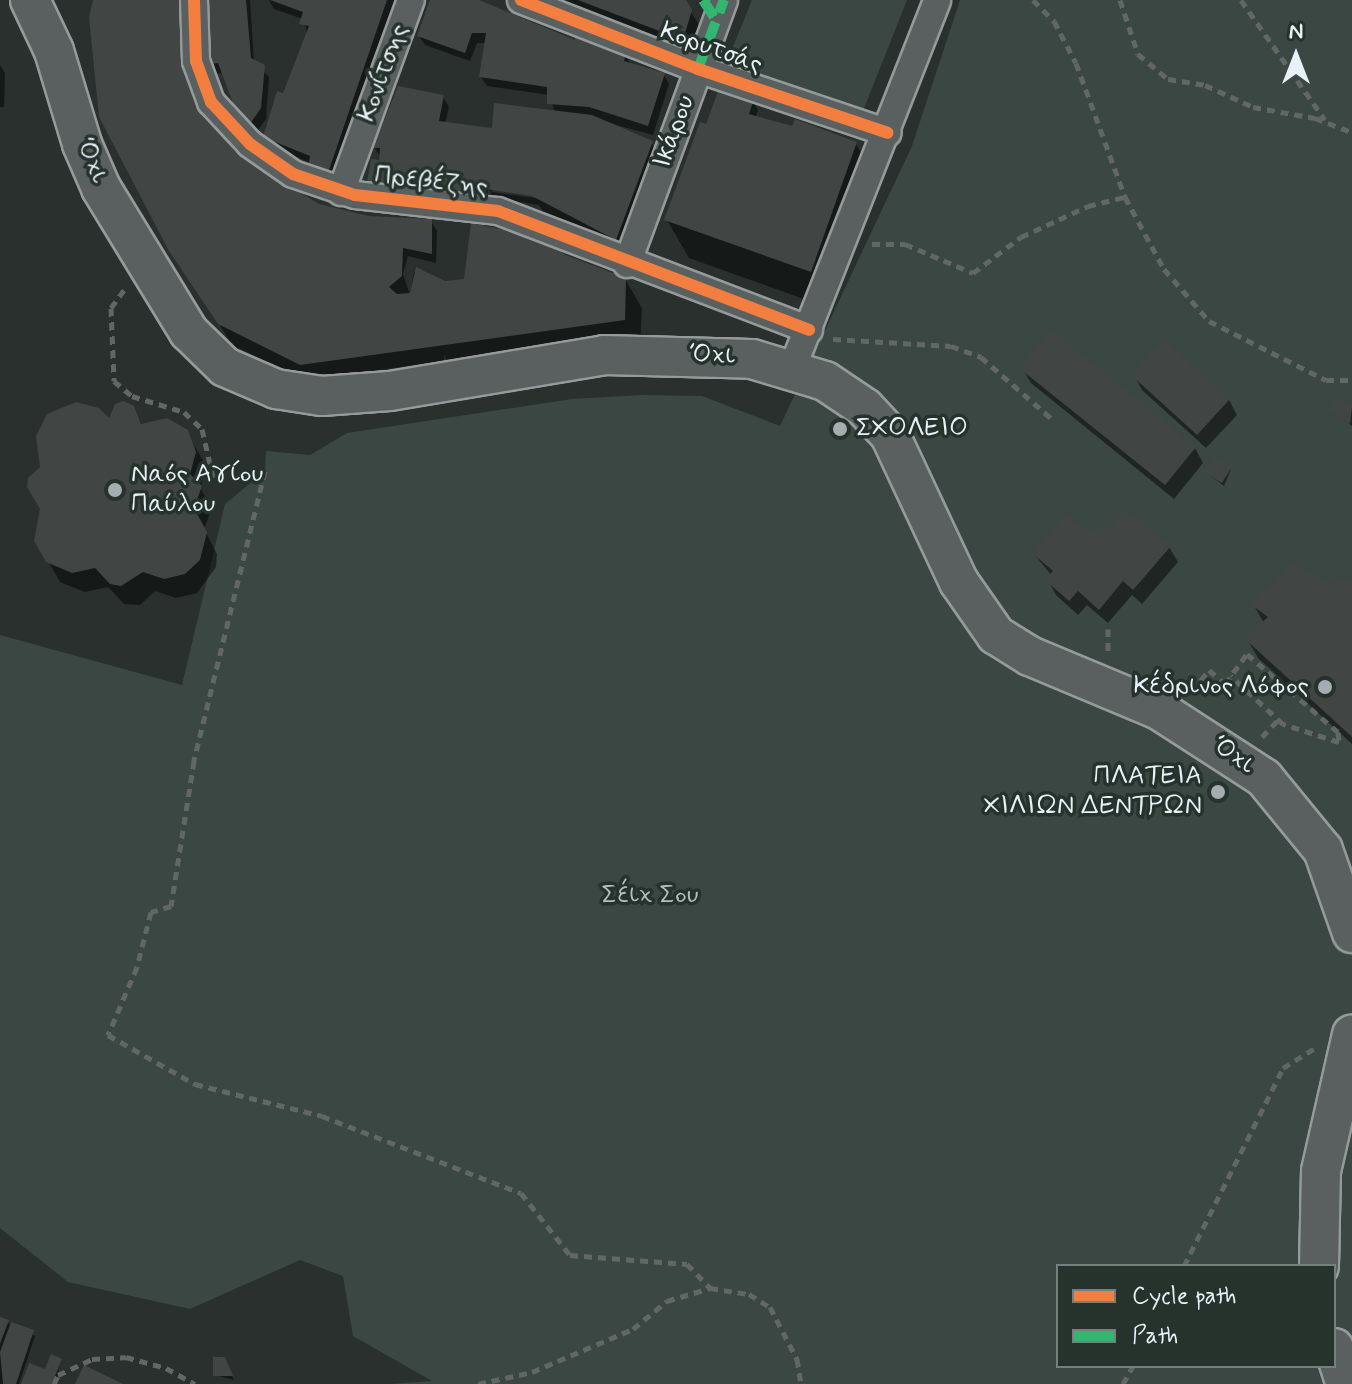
<!DOCTYPE html>
<meta charset="utf-8">
<style>
body{margin:0}
#map{position:relative;width:1352px;height:1384px;overflow:hidden;background:#29302d;font-family:Mynerve,sans-serif}
div>[style]{position:absolute}
[style*='--x']{left:calc(var(--x)*1px);top:calc(var(--y)*1px);width:calc(var(--w)*1px);rotate:calc(var(--a)*1deg)}
.green>*{inset:0;background:#3b4743}
.shadow>*{inset:0;background:#0007}
.building>*{inset:0;background:#414644}
.path>*{height:5px;margin-top:-2.5px;transform-origin:0;background:repeating-linear-gradient(90deg,#626665 0 8px,transparent 0 14px)}
.roads{filter:drop-shadow(2px 0 #959a9a) drop-shadow(-2px 0 #959a9a) drop-shadow(0 2px #959a9a) drop-shadow(0 -2px #959a9a)}
.street>*{height:26px;margin:-13px;padding:0 13px;transform-origin:13px;border-radius:13px;background:#5a6060}
.secondary>*{height:38px;margin:-19px;padding:0 19px;transform-origin:19px;border-radius:19px;background:#5a6060}
.quiet>*{height:10px;margin-top:-5px;transform-origin:0;background:repeating-linear-gradient(90deg,#33b770 0 20px,transparent 0 30px)}
.cycleway>*{height:12px;margin:-6px;padding:0 6px;transform-origin:6px;border-radius:6px;background:#f27e40}
.dots>*{width:22px;height:22px;translate:-50% -50%;box-sizing:border-box;border:4px solid #26332d;border-radius:50%}
span{translate:-50% -50%;white-space:nowrap;text-align:center;line-height:1.15;-webkit-text-stroke:7px #26332d;paint-order:stroke}
.street-label{font-size:26px;color:#e8f1f8}
.poi-label{font-size:26px;color:#e8f1f8}
.left{translate:0 -50%;text-align:left}
.right{translate:-100% -50%;text-align:right}
.park-label{font-size:26px;color:#b5bfc3}
.legend{position:absolute;left:1056px;top:1264px;width:280px;height:104px;box-sizing:border-box;background:#26332d;border:2px solid #747f7e;margin:0;padding:10px 14px;list-style:none;font-size:24px;color:#e8f1f8}
.legend li{display:flex;align-items:center;gap:16px;height:40px}
.legend b{width:40px;border:2px solid #747f7e}
.north{position:absolute;left:1256px;top:16px;width:80px;height:80px;-webkit-text-stroke:6px #26332d;paint-order:stroke;rotate:0deg;font-size:22px;font-weight:700;line-height:32px;text-align:center;color:#e8f1f8}
.north::after{content:'';display:block;margin:auto;width:28px;height:36px;background:#e8f1f8;clip-path:polygon(50% 0,100% 100%,50% 72%,0 100%)}
</style>
<div id="map">
<div class="green">
<i style="clip-path:polygon(752px 0,907px 0,863px 111px,726px 64px)"></i>
<i style="clip-path:polygon(evenodd,960px 0,1352px 0,1352px 1384px,390px 1384px,432px 1381px,353px 1336px,343px 1276px,300px 1260px,190px 1309px,68px 1282px,0 1228px,0 635px,182px 685px,225px 504px,265px 471px,266px 451px,310px 455px,347px 433px,572px 399px,642px 395px,702px 396px,780px 426px,912px 146px,960px 0,1058px 1266px,1334px 1266px,1334px 1366px,1058px 1366px,1058px 1266px)"></i>
</div>
<div class="shadow">
<i style="clip-path:polygon(95px 0,250px 0,254px 62px,269px 77px,266px 119px,256px 133px,248px 131px,224px 73px,212px 74px,197px 64px,209px 121px,269px 175px,314px 204px,368px 218px,431px 221px,437px 231px,436px 263px,408px 256px,403px 274px,410px 295px,414px 272px,423px 270px,445px 283px,466px 281px,511px 232px,625px 279px,642px 308px,640px 348px,455px 374px,444px 355px,444px 361px,314px 379px,311px 384px,239px 348px,236px 351px,157px 224px)"></i>
<i style="clip-path:polygon(269px 0,400px 0,334px 182px,311px 163px,270px 146px,265px 136px,308px 35px,303px 19px,274px 9px)"></i>
<i style="clip-path:polygon(evenodd,432px 0,468px 0,577px 43px,625px 55px,631px 65px,664px 75px,669px 84px,653px 135px,580px 115px,651px 142px,660px 157px,625px 254px,546px 216px,539px 205px,494px 198px,488px 188px,487px 199px,467px 198px,383px 162px,375px 148px,443px 97px,449px 107px,445px 124px,494px 130px,556px 115px,549px 95px,487px 86px,481px 77px,487px 43px,477px 43px,470px 61px,425px 45px,419px 36px,432px 0,492px 188px,542px 195px,542px 199px,492px 192px,492px 188px)"></i>
<i style="clip-path:polygon(559px 0,684px 0,700px 27px,692px 54px)"></i>
<i style="clip-path:polygon(0 65px,5px 73px,4px 107px,0 107px)"></i>
<i style="clip-path:polygon(753px 101px,758px 110px,755px 119px,856px 144px,865px 159px,834px 243px,847px 266px,832px 309px,689px 258px,667px 220px,711px 128px)"></i>
<i style="clip-path:polygon(1022px 368px,1195px 448px,1203px 463px,1174px 499px,1031px 383px)"></i>
<i style="clip-path:polygon(1134px 375px,1229px 400px,1237px 415px,1206px 448px,1142px 390px)"></i>
<i style="clip-path:polygon(1337px 398px,1352px 408px,1352px 426px,1330px 409px)"></i>
<i style="clip-path:polygon(132px 408px,143px 426px,167px 421px,192px 442px,204px 462px,201px 489px,212px 508px,204px 529px,217px 554px,216px 567px,197px 593px,176px 598px,155px 591px,140px 605px,124px 604px,108px 587px,85px 592px,60px 582px,36px 540px,110px 422px)"></i>
<i style="clip-path:polygon(1231px 469px,1224px 486px,1206px 472px)"></i>
<i style="clip-path:polygon(1110px 531px,1169px 547px,1178px 562px,1142px 604px,1132px 595px,1108px 623px,1087px 605px,1078px 615px,1056px 595px,1048px 580px,1052px 576px,1034px 554px,1084px 532px)"></i>
<i style="clip-path:polygon(1352px 579px,1352px 744px,1258px 658px,1247px 639px,1264px 623px,1253px 604px)"></i>
<i style="clip-path:polygon(0 1319px,35px 1336px,19px 1384px,0 1384px)"></i>
<i style="clip-path:polygon(224px 1359px,234px 1380px,215px 1375px)"></i>
<i style="clip-path:polygon(61px 1360px,55px 1384px,23px 1384px,46px 1372px)"></i>
</div>
<div class="building">
<i style="clip-path:polygon(93px 0,185px 0,182px 34px,197px 108px,270px 174px,319px 204px,369px 216px,432px 219px,432px 254px,403px 248px,402px 276px,389px 287px,397px 294px,410px 293px,416px 267px,445px 281px,464px 279px,471px 223px,535px 236px,566px 255px,626px 278px,625px 320px,300px 365px,218px 324px,169px 251px,99px 117px,89px 17px)"></i>
<i style="clip-path:polygon(202px 0,246px 0,251px 58px,265px 65px,261px 108px,250px 124px,240px 122px,218px 63px,204px 65px)"></i>
<i style="clip-path:polygon(270px 0,387px 0,328px 173px,308px 167px,310px 156px,263px 137px,277px 91px,283px 93px,309px 26px,299px 24px,303px 12px)"></i>
<i style="clip-path:polygon(430px 0,479px 0,575px 40px,575px 35px,626px 53px,624px 61px,665px 73px,648px 126px,589px 107px,547px 104px,547px 87px,479px 77px,486px 33px,472px 33px,465px 53px,417px 36px)"></i>
<i style="clip-path:polygon(578px 0,686px 0,692px 10px,683px 40px)"></i>
<i style="clip-path:polygon(398px 86px,444px 95px,439px 121px,492px 128px,494px 103px,592px 115px,653px 141px,616px 240px,532px 196px,486px 189px,486px 196px,366px 188px,371px 159px,379px 160px,380px 148px,373px 148px)"></i>
<i style="clip-path:polygon(726px 89px,754px 99px,749px 114px,792px 126px,795px 119px,857px 142px,811px 272px,664px 220px,700px 122px,706px 124px,718px 91px,725px 94px)"></i>
<i style="clip-path:polygon(1051px 329px,1196px 447px,1165px 485px,1019px 368px)"></i>
<i style="clip-path:polygon(1164px 339px,1230px 399px,1197px 435px,1131px 375px)"></i>
<i style="clip-path:polygon(1336px 396px,1352px 406px,1350px 424px,1327px 409px)"></i>
<i style="clip-path:polygon(124px 401px,134px 406px,141px 424px,167px 418px,188px 430px,196px 452px,190px 474px,202px 486px,194px 508px,207px 532px,200px 560px,185px 574px,164px 579px,143px 572px,121px 586px,110px 584px,95px 568px,72px 573px,46px 562px,34px 541px,40px 509px,27px 487px,28px 478px,40px 467px,36px 436px,47px 414px,76px 402px,99px 408px,109px 418px,115px 404px)"></i>
<i style="clip-path:polygon(1214px 456px,1232px 467px,1222px 483px,1204px 472px)"></i>
<i style="clip-path:polygon(1124px 508px,1171px 546px,1133px 590px,1123px 581px,1099px 610px,1078px 591px,1069px 601px,1045px 580px,1053px 571px,1032px 553px,1066px 514px,1085px 530px,1109px 529px)"></i>
<i style="clip-path:polygon(1292px 563px,1332px 583px,1352px 577px,1352px 737px,1244px 638px,1268px 617px,1250px 604px)"></i>
<i style="clip-path:polygon(0 1317px,9px 1320px,0 1344px)"></i>
<i style="clip-path:polygon(11px 1322px,34px 1330px,16px 1384px,3px 1384px,0 1352px)"></i>
<i style="clip-path:polygon(51px 1354px,62px 1359px,52px 1384px,21px 1384px,29px 1363px,45px 1369px)"></i>
<i style="clip-path:polygon(213px 1357px,225px 1357px,233px 1376px,213px 1376px)"></i>
<i style="clip-path:polygon(84px 1365px,123px 1384px,75px 1384px)"></i>
</div>
<div class="path">
<i style="--x:1033;--y:0;--w:30;--a:45"></i>
<i style="--x:1054;--y:21;--w:47;--a:62.4"></i>
<i style="--x:1076;--y:63;--w:143;--a:69.9"></i>
<i style="--x:1120;--y:0;--w:57;--a:71.6"></i>
<i style="--x:1138;--y:54;--w:39;--a:40"></i>
<i style="--x:1168;--y:79;--w:37;--a:9"></i>
<i style="--x:1205;--y:85;--w:53;--a:24.6"></i>
<i style="--x:1253;--y:107;--w:63;--a:10.1"></i>
<i style="--x:1315;--y:118;--w:40;--a:21"></i>
<i style="--x:1241;--y:0;--w:146;--a:55"></i>
<i style="--x:872;--y:244;--w:33;--a:0"></i>
<i style="--x:905;--y:244;--w:74;--a:23.1"></i>
<i style="--x:973;--y:273;--w:60;--a:-36.9"></i>
<i style="--x:1021;--y:237;--w:74;--a:-24.8"></i>
<i style="--x:1088;--y:206;--w:38;--a:-14"></i>
<i style="--x:1125;--y:197;--w:82;--a:61.6"></i>
<i style="--x:1164;--y:269;--w:69;--a:49.1"></i>
<i style="--x:1209;--y:321;--w:131;--a:26.8"></i>
<i style="--x:1326;--y:380;--w:26;--a:0"></i>
<i style="--x:124;--y:290;--w:22;--a:126"></i>
<i style="--x:111;--y:308;--w:73;--a:87.6"></i>
<i style="--x:114;--y:381;--w:23;--a:40"></i>
<i style="--x:132;--y:396;--w:54;--a:17.1"></i>
<i style="--x:184;--y:412;--w:25;--a:43"></i>
<i style="--x:202;--y:429;--w:54;--a:77.2"></i>
<i style="--x:833;--y:339;--w:118;--a:3.4"></i>
<i style="--x:951;--y:346;--w:32;--a:20"></i>
<i style="--x:981;--y:357;--w:94;--a:41.1"></i>
<i style="--x:265;--y:471;--w:299;--a:103.8"></i>
<i style="--x:194;--y:761;--w:147;--a:99"></i>
<i style="--x:171;--y:906;--w:21;--a:163"></i>
<i style="--x:151;--y:912;--w:57;--a:104.3"></i>
<i style="--x:137;--y:967;--w:74;--a:113.1"></i>
<i style="--x:108;--y:1035;--w:100;--a:29.4"></i>
<i style="--x:195;--y:1084;--w:131;--a:14.1"></i>
<i style="--x:322;--y:1116;--w:213;--a:21.2"></i>
<i style="--x:521;--y:1193;--w:79;--a:51.7"></i>
<i style="--x:570;--y:1255;--w:117;--a:4.4"></i>
<i style="--x:687;--y:1264;--w:33;--a:46"></i>
<i style="--x:1108;--y:629;--w:23;--a:90"></i>
<i style="--x:1192;--y:691;--w:27;--a:-51"></i>
<i style="--x:1209;--y:670;--w:21;--a:41"></i>
<i style="--x:1225;--y:684;--w:37;--a:-54"></i>
<i style="--x:1247;--y:654;--w:120;--a:40.6"></i>
<i style="--x:1338;--y:732;--w:10;--a:84"></i>
<i style="--x:1339;--y:742;--w:59;--a:-162.2"></i>
<i style="--x:1283;--y:724;--w:71;--a:-137.3"></i>
<i style="--x:1262;--y:737;--w:23;--a:-47"></i>
<i style="--x:1184;--y:1266;--w:221;--a:-63.4"></i>
<i style="--x:1283;--y:1068;--w:38;--a:-32"></i>
<i style="--x:54;--y:1384;--w:10;--a:-66"></i>
<i style="--x:58;--y:1375;--w:38;--a:-25"></i>
<i style="--x:92;--y:1359;--w:34;--a:-3"></i>
<i style="--x:126;--y:1357;--w:41;--a:15.4"></i>
<i style="--x:166;--y:1368;--w:33;--a:29"></i>
<i style="--x:478;--y:1384;--w:55;--a:-12.5"></i>
<i style="--x:532;--y:1372;--w:110;--a:-23.1"></i>
<i style="--x:633;--y:1329;--w:44;--a:-39.5"></i>
<i style="--x:667;--y:1301;--w:45;--a:-16.8"></i>
<i style="--x:710;--y:1288;--w:39;--a:9"></i>
<i style="--x:749;--y:1294;--w:25;--a:32"></i>
<i style="--x:770;--y:1307;--w:59;--a:62.6"></i>
<i style="--x:797;--y:1359;--w:25;--a:81"></i>
<i style="--x:1123;--y:1384;--w:21;--a:-61"></i>
</div>
<div class="roads">
<div class="street">
<i style="--x:194;--y:0;--w:61;--a:88.1"></i>
<i style="--x:196;--y:61;--w:44;--a:69.9"></i>
<i style="--x:211;--y:102;--w:57;--a:47.1"></i>
<i style="--x:250;--y:144;--w:52;--a:34.9"></i>
<i style="--x:293;--y:174;--w:65;--a:18.7"></i>
<i style="--x:355;--y:195;--w:144;--a:6.4"></i>
<i style="--x:498;--y:211;--w:333;--a:20.9"></i>
<i style="--x:521;--y:0;--w:190;--a:21.3"></i>
<i style="--x:698;--y:69;--w:200;--a:18.6"></i>
<i style="--x:341;--y:192;--w:204;--a:-70"></i>
<i style="--x:627;--y:264;--w:281;--a:-69.8"></i>
<i style="--x:792;--y:369;--w:396;--a:-68.5"></i>
</div>
<div class="secondary">
<i style="--x:30;--y:0;--w:56;--a:64.8"></i>
<i style="--x:54;--y:51;--w:97;--a:73.2"></i>
<i style="--x:82;--y:144;--w:48;--a:66.6"></i>
<i style="--x:101;--y:188;--w:169;--a:58.6"></i>
<i style="--x:189;--y:332;--w:50;--a:44.2"></i>
<i style="--x:225;--y:367;--w:56;--a:23.3"></i>
<i style="--x:276;--y:389;--w:47;--a:8.7"></i>
<i style="--x:322;--y:396;--w:68;--a:-4.2"></i>
<i style="--x:390;--y:391;--w:217;--a:-9.5"></i>
<i style="--x:604;--y:355;--w:148;--a:1.5"></i>
<i style="--x:752;--y:359;--w:76;--a:16.8"></i>
<i style="--x:825;--y:381;--w:48;--a:34"></i>
<i style="--x:865;--y:408;--w:37;--a:47"></i>
<i style="--x:890;--y:435;--w:162;--a:64.9"></i>
<i style="--x:959;--y:582;--w:65;--a:55.1"></i>
<i style="--x:996;--y:635;--w:40;--a:32"></i>
<i style="--x:1030;--y:656;--w:140;--a:22.7"></i>
<i style="--x:1159;--y:710;--w:125;--a:32.9"></i>
<i style="--x:1264;--y:778;--w:93;--a:50.7"></i>
<i style="--x:1323;--y:850;--w:88;--a:70.7"></i>
<i style="--x:1319;--y:1266;--w:95;--a:-88.8"></i>
<i style="--x:1321;--y:1171;--w:140;--a:-77.2"></i>
<i style="--x:1334;--y:1348;--w:38;--a:72"></i>
</div>
</div>
<div class="quiet">
<i style="--x:703;--y:0;--w:24;--a:57"></i>
<i style="--x:698;--y:69;--w:74;--a:-69.4"></i>
</div>
<div class="cycleway">
<i style="--x:194;--y:0;--w:61;--a:88.1"></i>
<i style="--x:196;--y:61;--w:44;--a:69.9"></i>
<i style="--x:211;--y:102;--w:57;--a:47.1"></i>
<i style="--x:250;--y:144;--w:52;--a:34.9"></i>
<i style="--x:293;--y:174;--w:65;--a:18.7"></i>
<i style="--x:355;--y:195;--w:144;--a:6.4"></i>
<i style="--x:498;--y:211;--w:333;--a:20.9"></i>
<i style="--x:521;--y:0;--w:190;--a:21.3"></i>
<i style="--x:698;--y:69;--w:200;--a:18.6"></i>
</div>
<div class="dots">
<i style="left:840px;top:429px;background:#a5adb1"></i>
<i style="left:115px;top:490px;background:#a5adb1"></i>
<i style="left:1325px;top:687px;background:#a5adb1"></i>
<i style="left:1218px;top:792px;background:#a5adb1"></i>
</div>
<div class="street-label">
<span style="left:711px;top:49px;rotate:20deg">Κορυτσάς</span>
<span style="left:384px;top:73px;rotate:-70deg">Κονίτσης</span>
<span style="left:675px;top:132px;rotate:-70deg">Ικάρου</span>
<span style="left:91px;top:161px;rotate:67deg">Όχι</span>
<span style="left:431px;top:182px;rotate:6deg">Πρεβέζης</span>
<span style="left:712px;top:356px;rotate:3deg">Όχι</span>
<span style="left:1233px;top:756px;rotate:35deg">Όχι</span>
</div>
<div class="poi-label">
<span class="left" style="left:856px;top:429px">ΣΧΟΛΕΙΟ</span>
<span class="left" style="left:131px;top:490px">Ναός Αγίου<br>Παύλου</span>
<span class="right" style="left:1309px;top:687px">Κέδρινος Λόφος</span>
<span class="right" style="left:1202px;top:792px">ΠΛΑΤΕΙΑ<br>ΧΙΛΙΩΝ ΔΕΝΤΡΩΝ</span>
</div>
<div class="park-label">
<span style="left:650px;top:896px">Σέιχ Σου</span>
</div>
<ul class="legend">
<li><b style="height:10px;background:#f27e40"></b>Cycle path</li>
<li><b style="height:10px;background:#33b770"></b>Path</li>
</ul>
<div class="north">N</div>
</div>
